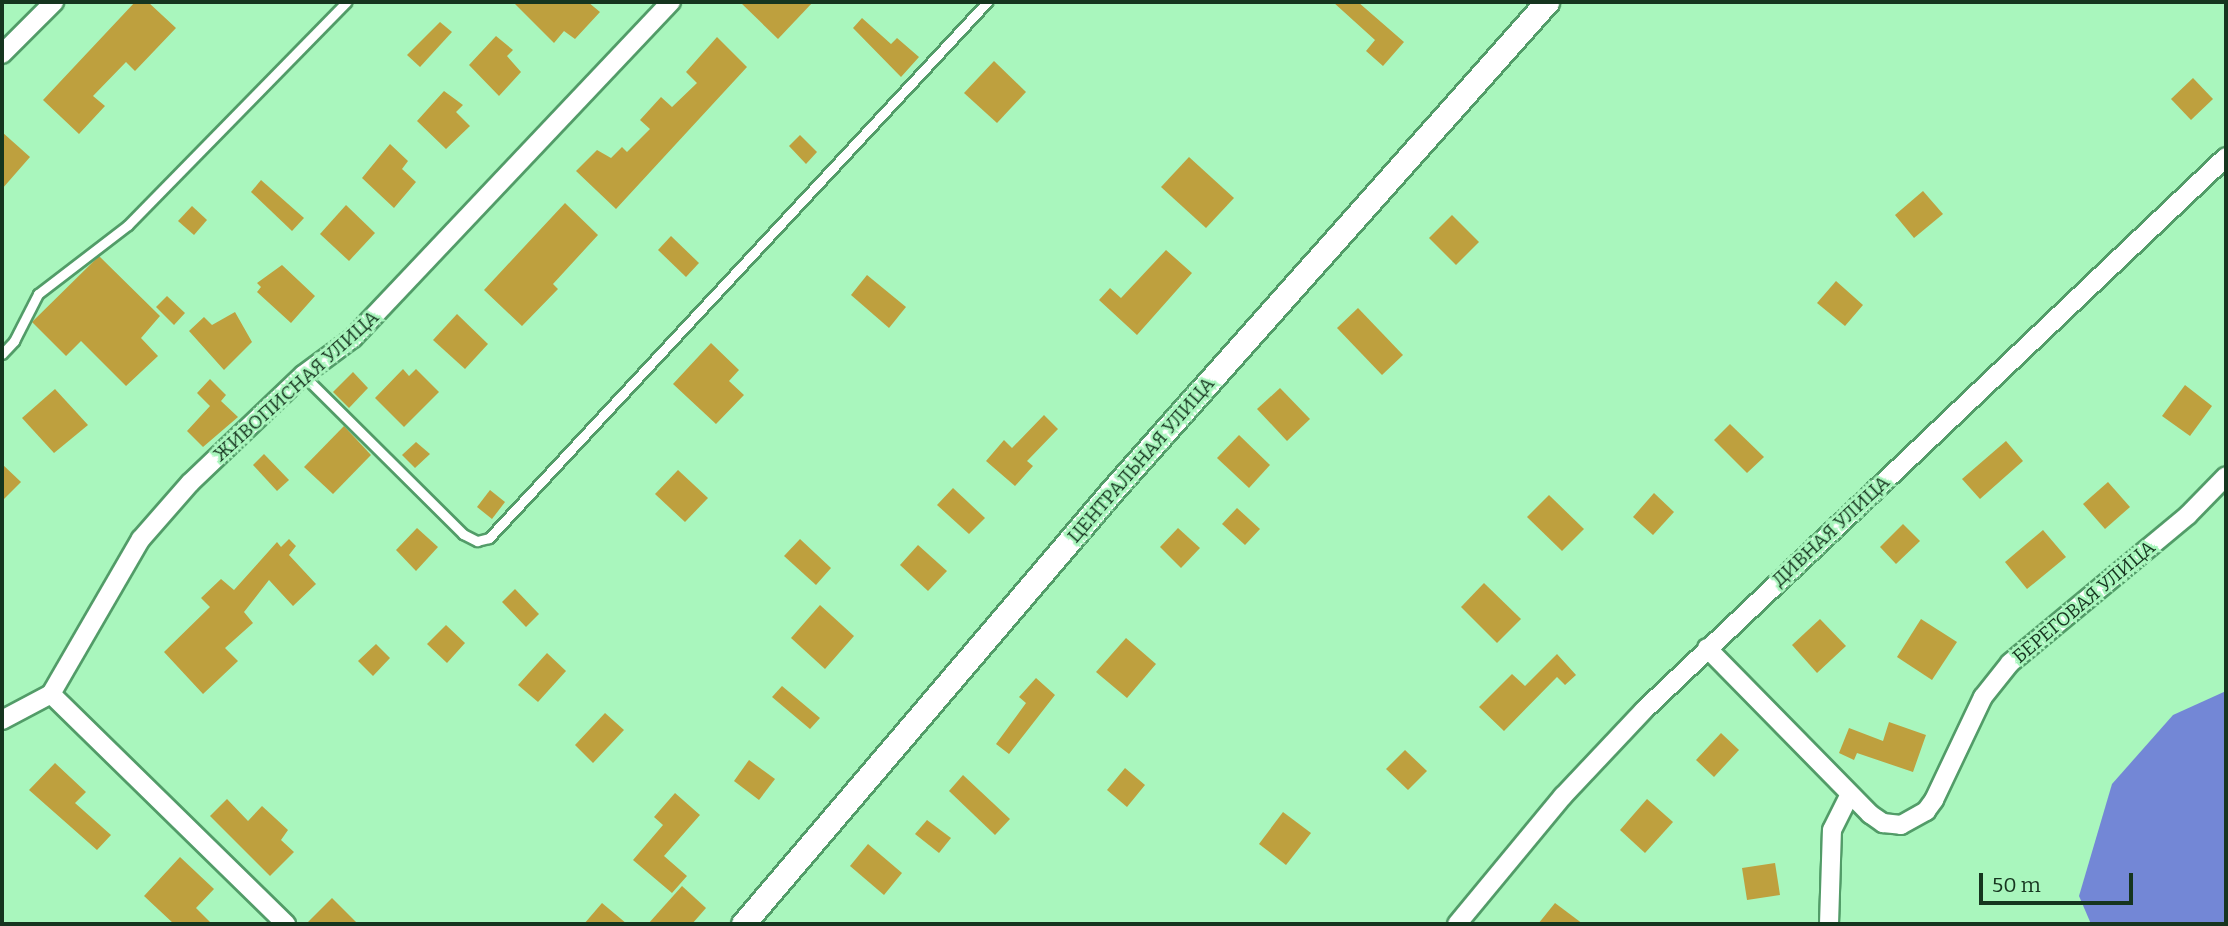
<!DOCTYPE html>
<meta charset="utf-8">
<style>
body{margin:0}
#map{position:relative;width:2228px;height:926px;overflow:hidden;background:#a9f6bd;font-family:Bitter,serif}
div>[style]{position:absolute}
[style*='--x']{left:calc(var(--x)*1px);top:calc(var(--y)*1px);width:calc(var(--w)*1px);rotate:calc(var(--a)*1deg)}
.water>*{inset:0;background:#7387d6}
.building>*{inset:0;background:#bea03e}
.roads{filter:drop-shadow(2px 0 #529c68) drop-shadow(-2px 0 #529c68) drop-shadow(0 2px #529c68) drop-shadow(0 -2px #529c68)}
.service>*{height:9px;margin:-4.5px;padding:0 4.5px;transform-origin:4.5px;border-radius:4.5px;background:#fff}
.minor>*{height:18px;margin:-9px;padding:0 9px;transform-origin:9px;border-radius:9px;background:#fff}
.tertiary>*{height:23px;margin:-11.5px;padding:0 11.5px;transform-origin:11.5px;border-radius:11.5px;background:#fff}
span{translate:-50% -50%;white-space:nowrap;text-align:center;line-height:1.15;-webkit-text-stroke:5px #a9f6bd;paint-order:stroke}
.street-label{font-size:19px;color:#16351f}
.frame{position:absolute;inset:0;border:4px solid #16351f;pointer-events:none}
.scale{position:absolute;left:1979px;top:873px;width:154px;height:32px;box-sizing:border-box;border:4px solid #16351f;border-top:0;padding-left:9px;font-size:21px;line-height:24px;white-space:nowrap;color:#16351f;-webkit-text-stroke:5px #a9f6bd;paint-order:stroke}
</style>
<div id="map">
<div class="water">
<i style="clip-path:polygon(2226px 691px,2226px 924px,2091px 924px,2079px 896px,2112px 784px,2173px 715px)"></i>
</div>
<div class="building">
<i style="clip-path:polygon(135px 2px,148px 2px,176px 28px,135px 71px,126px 62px,93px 96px,105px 106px,79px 134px,43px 100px)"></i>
<i style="clip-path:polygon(513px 2px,588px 2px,600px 12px,575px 39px,564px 31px,554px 43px)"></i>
<i style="clip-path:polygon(740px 2px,813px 2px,778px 39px)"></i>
<i style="clip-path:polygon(1333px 2px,1358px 2px,1404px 42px,1383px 66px,1366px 51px,1375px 40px)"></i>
<i style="clip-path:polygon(862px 18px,891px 44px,897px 38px,919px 57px,901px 77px,853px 28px)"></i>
<i style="clip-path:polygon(440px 22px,452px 32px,420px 67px,407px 55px)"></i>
<i style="clip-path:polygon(496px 36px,513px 50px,507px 56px,521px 72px,499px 96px,469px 65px)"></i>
<i style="clip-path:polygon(717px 37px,747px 67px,616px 209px,576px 171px,597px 150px,611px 158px,622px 147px,627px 152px,650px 129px,640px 120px,661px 97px,672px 107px,697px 83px,686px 72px)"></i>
<i style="clip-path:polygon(994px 61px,1026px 92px,997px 123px,964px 93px)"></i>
<i style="clip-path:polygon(2193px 78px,2213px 99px,2191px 120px,2171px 99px)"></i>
<i style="clip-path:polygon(444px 91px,463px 105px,456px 112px,470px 126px,446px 149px,417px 121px)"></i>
<i style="clip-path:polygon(2px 132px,30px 157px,2px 189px)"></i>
<i style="clip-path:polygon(800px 135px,817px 152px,806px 164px,789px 146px)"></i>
<i style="clip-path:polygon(390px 144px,408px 161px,402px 169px,416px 182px,394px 208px,362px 178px)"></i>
<i style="clip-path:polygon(1189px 157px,1234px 198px,1206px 228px,1161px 187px)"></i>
<i style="clip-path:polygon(261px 180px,304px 218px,292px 231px,251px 192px)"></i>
<i style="clip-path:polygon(1923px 191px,1943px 214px,1914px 238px,1895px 215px)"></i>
<i style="clip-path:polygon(565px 203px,598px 235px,553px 284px,558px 289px,522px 326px,484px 290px)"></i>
<i style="clip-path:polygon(346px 205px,375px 233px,349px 261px,320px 234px)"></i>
<i style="clip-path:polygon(192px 206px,207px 220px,194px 235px,178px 221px)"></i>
<i style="clip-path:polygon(1452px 215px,1479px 242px,1456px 265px,1429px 238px)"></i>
<i style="clip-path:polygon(671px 236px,699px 263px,686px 277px,658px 250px)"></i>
<i style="clip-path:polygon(1166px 250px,1192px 273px,1137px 335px,1099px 300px,1110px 288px,1121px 298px)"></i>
<i style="clip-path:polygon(99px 256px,160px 316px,141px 338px,158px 356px,126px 386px,81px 341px,66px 356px,32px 322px)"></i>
<i style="clip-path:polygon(282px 265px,315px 296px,291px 323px,257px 292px,261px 287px,257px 283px)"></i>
<i style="clip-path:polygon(867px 275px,906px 307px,889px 328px,851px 295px)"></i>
<i style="clip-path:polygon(1836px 281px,1863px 305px,1845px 326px,1817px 303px)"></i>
<i style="clip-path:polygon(167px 296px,185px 313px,174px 325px,156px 307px)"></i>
<i style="clip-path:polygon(1358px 308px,1403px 355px,1382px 375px,1337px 328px)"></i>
<i style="clip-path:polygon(235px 312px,252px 342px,224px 370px,189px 331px,204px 317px,212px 325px)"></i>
<i style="clip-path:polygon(457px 314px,488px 344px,465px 369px,433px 340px)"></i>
<i style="clip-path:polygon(711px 343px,739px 370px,729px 381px,744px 395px,716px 424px,673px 384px)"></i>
<i style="clip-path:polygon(403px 369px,409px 376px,416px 369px,439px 392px,404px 427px,375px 398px)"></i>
<i style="clip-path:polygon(353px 372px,368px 388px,349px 408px,333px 392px)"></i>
<i style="clip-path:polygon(210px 379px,226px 395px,221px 401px,238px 417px,203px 447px,187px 431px,210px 406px,197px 393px)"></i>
<i style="clip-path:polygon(2185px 385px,2212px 406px,2190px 436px,2162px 416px)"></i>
<i style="clip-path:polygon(1280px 388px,1310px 419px,1287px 441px,1257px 409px)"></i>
<i style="clip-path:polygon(55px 389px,88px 425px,54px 453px,22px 418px)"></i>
<i style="clip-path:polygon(1044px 415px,1058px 429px,1027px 461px,1033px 466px,1015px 486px,986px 461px,1004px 440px,1012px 448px)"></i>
<i style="clip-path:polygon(1730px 424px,1764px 457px,1747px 473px,1714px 440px)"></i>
<i style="clip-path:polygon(344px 426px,371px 455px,333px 494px,304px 467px)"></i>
<i style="clip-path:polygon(1239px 435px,1270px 465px,1249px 488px,1217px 458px)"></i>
<i style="clip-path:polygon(2006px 441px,2023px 461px,1980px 499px,1962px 479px)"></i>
<i style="clip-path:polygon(416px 442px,430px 454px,415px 468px,402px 455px)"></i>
<i style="clip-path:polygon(264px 454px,289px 480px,277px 491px,253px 465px)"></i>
<i style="clip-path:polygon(2px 464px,21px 482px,2px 501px)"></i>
<i style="clip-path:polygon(678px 470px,708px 498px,685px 522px,655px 494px)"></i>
<i style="clip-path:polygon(2108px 482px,2130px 507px,2105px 529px,2083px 504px)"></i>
<i style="clip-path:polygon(953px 488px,985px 518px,969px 534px,937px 505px)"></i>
<i style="clip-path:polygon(490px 490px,505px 502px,492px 519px,477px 507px)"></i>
<i style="clip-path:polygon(1654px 493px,1674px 512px,1653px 535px,1633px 517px)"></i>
<i style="clip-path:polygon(1549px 495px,1584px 529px,1562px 551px,1527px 517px)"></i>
<i style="clip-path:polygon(1237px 508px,1260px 529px,1245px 545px,1222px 524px)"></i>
<i style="clip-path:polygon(1903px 524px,1920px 541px,1896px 564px,1880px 547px)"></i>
<i style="clip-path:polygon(417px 528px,438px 547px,416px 571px,396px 550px)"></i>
<i style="clip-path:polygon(1178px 528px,1200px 548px,1181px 568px,1160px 547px)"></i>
<i style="clip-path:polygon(2043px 530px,2066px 557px,2027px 589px,2005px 562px)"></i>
<i style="clip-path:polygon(289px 539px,296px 546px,289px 555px,316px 584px,293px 606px,269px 580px,244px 612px,253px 623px,225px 648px,238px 661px,203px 694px,164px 652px,210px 607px,201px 598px,221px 579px,234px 590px,277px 542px,281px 547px)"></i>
<i style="clip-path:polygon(800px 539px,831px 568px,816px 585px,784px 556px)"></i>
<i style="clip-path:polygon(918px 545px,947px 571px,928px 591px,900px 565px)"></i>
<i style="clip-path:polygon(1484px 583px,1521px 619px,1497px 643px,1461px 607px)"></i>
<i style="clip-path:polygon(515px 589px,539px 614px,526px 627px,502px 602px)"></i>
<i style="clip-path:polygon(820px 605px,854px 636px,825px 669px,791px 638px)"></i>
<i style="clip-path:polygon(1820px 619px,1846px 646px,1817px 673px,1792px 645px)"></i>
<i style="clip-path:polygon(1921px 619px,1957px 642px,1932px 680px,1897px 657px)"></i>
<i style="clip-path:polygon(446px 625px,465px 643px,447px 663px,427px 644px)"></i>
<i style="clip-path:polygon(1126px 638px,1156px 664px,1127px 698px,1096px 672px)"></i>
<i style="clip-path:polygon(376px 644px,390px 658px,373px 676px,358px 661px)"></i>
<i style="clip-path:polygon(547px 653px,566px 671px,538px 702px,518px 685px)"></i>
<i style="clip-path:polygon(1557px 654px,1576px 675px,1565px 685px,1557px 677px,1504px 731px,1479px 707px,1512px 674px,1525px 686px)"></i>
<i style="clip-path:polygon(1036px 678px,1055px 695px,1009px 754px,996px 744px,1026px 703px,1019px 697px)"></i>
<i style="clip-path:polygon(782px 686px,820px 718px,810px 729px,772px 697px)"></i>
<i style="clip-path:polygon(605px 713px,624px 730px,593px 763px,575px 745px)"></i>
<i style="clip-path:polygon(1889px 722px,1926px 735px,1913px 772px,1857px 753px,1854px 760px,1839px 753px,1849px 728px,1883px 741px)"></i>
<i style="clip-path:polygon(1721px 733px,1739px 750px,1714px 777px,1696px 760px)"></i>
<i style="clip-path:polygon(1405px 750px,1427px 771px,1408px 790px,1386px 769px)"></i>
<i style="clip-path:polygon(749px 760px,775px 779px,759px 800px,734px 781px)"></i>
<i style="clip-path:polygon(55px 763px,86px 792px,75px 803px,111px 835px,97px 850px,29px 790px)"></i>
<i style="clip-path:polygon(1125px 768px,1145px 785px,1127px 807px,1107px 790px)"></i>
<i style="clip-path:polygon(963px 775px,1010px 819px,995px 835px,949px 791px)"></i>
<i style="clip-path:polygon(675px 793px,700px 815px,664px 856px,687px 876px,672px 893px,633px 860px,663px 825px,654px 817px)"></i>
<i style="clip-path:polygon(227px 799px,248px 821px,262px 806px,288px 830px,281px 840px,294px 852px,270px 876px,210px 816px)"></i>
<i style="clip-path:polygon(1647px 799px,1673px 822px,1645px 853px,1620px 830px)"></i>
<i style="clip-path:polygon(1283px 812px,1311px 833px,1286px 865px,1259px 844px)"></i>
<i style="clip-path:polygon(927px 820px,951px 838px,939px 853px,915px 834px)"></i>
<i style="clip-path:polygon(868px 844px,902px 873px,884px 895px,850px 866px)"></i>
<i style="clip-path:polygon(180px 857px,214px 889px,196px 908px,212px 924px,174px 924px,144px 896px)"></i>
<i style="clip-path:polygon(1775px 863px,1780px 895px,1747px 900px,1742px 868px)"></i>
<i style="clip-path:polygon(682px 886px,706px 908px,692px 924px,648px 924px)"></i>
<i style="clip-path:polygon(332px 898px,358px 924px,306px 924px)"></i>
<i style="clip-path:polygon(602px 903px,627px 924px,584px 924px)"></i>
<i style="clip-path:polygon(1555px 903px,1583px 924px,1538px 924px)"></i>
</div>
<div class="roads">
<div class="service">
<i style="--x:2;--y:354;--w:18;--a:-47"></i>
<i style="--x:14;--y:341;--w:53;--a:-62.9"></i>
<i style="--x:38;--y:294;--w:113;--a:-37.5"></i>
<i style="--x:128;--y:225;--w:312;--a:-45.6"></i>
<i style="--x:303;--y:375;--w:226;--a:44.8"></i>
<i style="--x:463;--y:534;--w:16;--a:27"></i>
<i style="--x:477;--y:541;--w:12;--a:-14"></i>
<i style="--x:489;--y:538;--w:732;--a:-47.1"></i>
</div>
<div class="minor">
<i style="--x:2;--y:54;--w:74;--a:-45"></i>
<i style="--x:1707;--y:648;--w:233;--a:45.5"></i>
<i style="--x:1870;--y:814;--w:16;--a:35"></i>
<i style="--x:1883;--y:823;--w:18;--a:6"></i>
<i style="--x:1901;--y:825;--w:29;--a:-29"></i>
<i style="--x:1926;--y:811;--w:14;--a:-54"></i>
<i style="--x:1934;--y:800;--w:114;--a:-64.6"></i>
<i style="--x:1983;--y:697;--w:43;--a:-51.5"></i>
<i style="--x:2010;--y:663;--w:231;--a:-39.7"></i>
<i style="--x:2188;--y:515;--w:54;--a:-45.7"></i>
<i style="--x:51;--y:694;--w:329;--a:44.4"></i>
<i style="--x:2;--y:720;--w:55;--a:-28"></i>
<i style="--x:51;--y:694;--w:179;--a:-59.9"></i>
<i style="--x:141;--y:539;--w:74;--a:-48.8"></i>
<i style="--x:190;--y:483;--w:156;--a:-43.7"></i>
<i style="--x:303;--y:375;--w:62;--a:-36.5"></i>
<i style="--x:353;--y:338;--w:463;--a:-46.6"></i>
<i style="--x:1457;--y:924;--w:166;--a:-50.4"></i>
<i style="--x:1563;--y:796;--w:117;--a:-46.7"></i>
<i style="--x:1643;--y:711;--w:804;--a:-43.54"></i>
<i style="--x:1829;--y:924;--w:94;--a:-88.2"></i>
<i style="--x:1832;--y:830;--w:40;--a:-63.4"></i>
</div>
<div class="tertiary">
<i style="--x:743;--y:924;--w:567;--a:-49.57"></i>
<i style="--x:1111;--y:492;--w:656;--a:-48.34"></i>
</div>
</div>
<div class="street-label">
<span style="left:296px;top:386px;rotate:-42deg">ЖИВОПИСНАЯ УЛИЦА</span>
<span style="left:1141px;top:460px;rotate:-49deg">ЦЕНТРАЛЬНАЯ УЛИЦА</span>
<span style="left:1831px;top:531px;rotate:-43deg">ДИВНАЯ УЛИЦА</span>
<span style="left:2084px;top:602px;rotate:-40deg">БЕРЕГОВАЯ УЛИЦА</span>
</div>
<div class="frame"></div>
<div class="scale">50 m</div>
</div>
